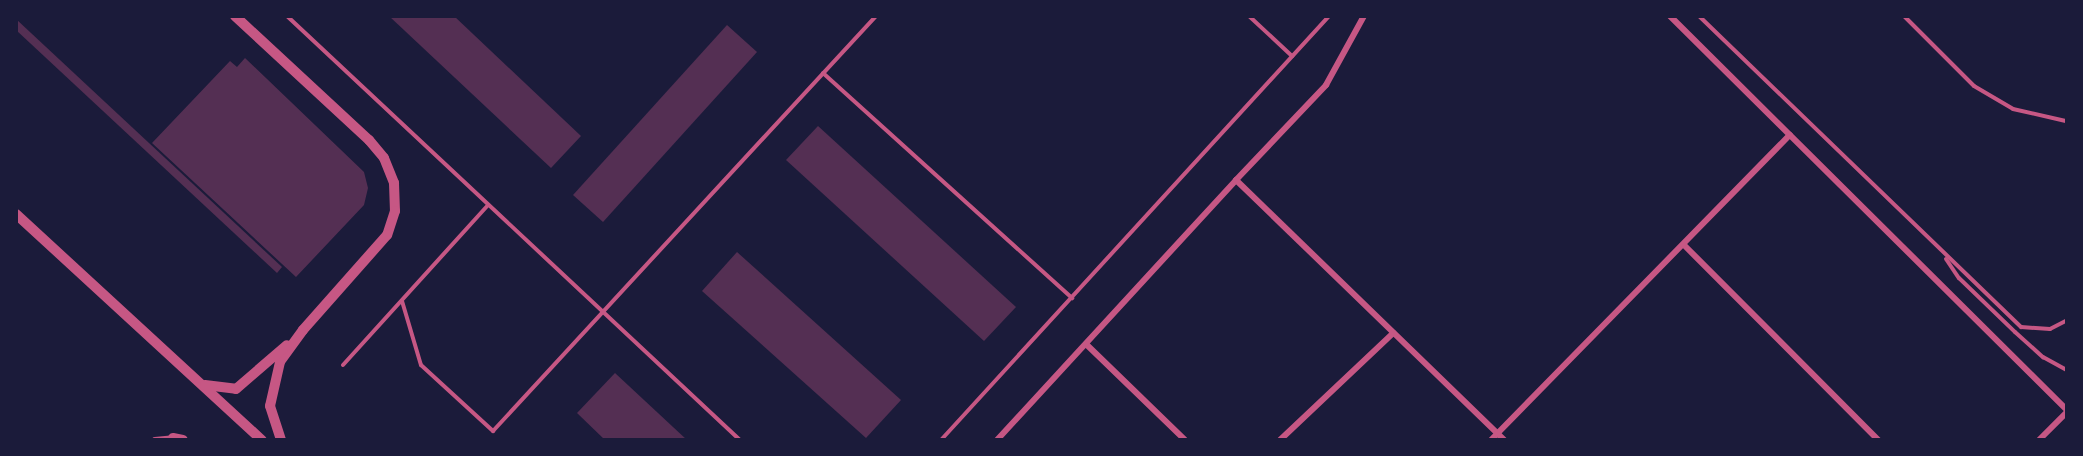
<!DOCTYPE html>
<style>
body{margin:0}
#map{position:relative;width:2083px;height:456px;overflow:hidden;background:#1b1b3a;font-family:"Noto Sans",sans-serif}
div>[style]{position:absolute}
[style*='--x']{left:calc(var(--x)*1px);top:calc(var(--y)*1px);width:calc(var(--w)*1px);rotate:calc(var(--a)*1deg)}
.building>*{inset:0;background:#542f53}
.service>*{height:4px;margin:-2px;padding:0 2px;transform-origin:2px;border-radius:2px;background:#c65784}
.minor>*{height:6px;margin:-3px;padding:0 3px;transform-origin:3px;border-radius:3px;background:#c65784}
.tertiary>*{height:10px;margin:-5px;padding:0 5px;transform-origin:5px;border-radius:5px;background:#c65784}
span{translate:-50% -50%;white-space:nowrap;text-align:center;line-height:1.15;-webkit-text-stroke:4.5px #1b1b3a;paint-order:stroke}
.frame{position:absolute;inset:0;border:18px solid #1b1b3a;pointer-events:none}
</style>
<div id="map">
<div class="building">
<i style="clip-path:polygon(389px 16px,454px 16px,581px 136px,551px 168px)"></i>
<i style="clip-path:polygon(16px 19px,282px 267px,277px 273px,16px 30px)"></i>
<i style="clip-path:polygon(727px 25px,757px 52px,603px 222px,573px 195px)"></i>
<i style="clip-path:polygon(245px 58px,364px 172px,368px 188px,364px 205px,296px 277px,152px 143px,230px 61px,237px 67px)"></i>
<i style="clip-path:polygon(818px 126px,1016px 307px,984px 341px,786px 160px)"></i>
<i style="clip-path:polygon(737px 252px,901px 400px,866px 438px,702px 291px)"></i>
<i style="clip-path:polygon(615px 373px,687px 440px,605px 440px,577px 413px)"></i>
</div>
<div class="service">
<i style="--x:287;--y:16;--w:620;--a:43.11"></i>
<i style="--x:1249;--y:16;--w:59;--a:42.9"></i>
<i style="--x:1699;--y:16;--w:448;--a:44"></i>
<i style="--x:2021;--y:327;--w:29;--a:4"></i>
<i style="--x:2050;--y:329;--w:18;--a:-27"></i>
<i style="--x:1904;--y:16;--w:99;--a:45"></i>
<i style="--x:1974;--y:86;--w:45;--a:30.5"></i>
<i style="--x:2013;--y:109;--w:54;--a:12.8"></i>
<i style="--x:823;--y:73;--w:336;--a:42.1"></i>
<i style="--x:1946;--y:259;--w:23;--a:56"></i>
<i style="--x:1959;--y:278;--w:78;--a:44"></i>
<i style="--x:2015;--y:332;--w:38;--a:42"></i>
<i style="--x:2043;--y:357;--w:26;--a:29"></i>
<i style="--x:402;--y:301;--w:67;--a:73.5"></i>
<i style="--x:421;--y:365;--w:98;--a:42.5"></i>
<i style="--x:493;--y:431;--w:565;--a:-47.3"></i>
<i style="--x:343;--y:365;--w:216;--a:-47.8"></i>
<i style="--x:941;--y:440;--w:575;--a:-47.54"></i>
</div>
<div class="minor">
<i style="--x:1670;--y:16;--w:558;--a:44.78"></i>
<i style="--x:1236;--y:180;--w:131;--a:-46.5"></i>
<i style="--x:1326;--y:85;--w:79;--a:-61.2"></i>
<i style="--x:1684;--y:245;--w:275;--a:45.1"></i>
<i style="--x:1087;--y:345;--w:136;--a:44.1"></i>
<i style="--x:155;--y:440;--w:18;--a:-6"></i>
<i style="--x:997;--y:440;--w:353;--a:-47.4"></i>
<i style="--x:1236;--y:180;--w:373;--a:44.1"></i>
<i style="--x:1280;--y:440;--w:156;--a:-43.4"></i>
<i style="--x:1491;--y:440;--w:427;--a:-45.6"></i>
<i style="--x:2039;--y:440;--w:38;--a:-45"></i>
</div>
<div class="tertiary">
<i style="--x:235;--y:16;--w:183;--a:42.8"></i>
<i style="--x:369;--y:140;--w:23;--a:50"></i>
<i style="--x:384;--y:158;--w:27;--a:68"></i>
<i style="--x:394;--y:183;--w:28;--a:88"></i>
<i style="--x:395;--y:211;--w:25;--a:108"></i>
<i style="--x:387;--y:235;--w:127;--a:131.5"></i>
<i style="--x:303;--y:330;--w:39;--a:126"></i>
<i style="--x:280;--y:362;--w:45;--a:102.8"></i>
<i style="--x:270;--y:406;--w:36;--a:72"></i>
<i style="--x:16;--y:214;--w:334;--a:42.6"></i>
<i style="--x:205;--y:385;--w:31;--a:7"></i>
<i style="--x:236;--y:389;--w:67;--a:-40.8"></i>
<i style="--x:173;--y:438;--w:10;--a:11"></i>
</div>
<div class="frame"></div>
</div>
